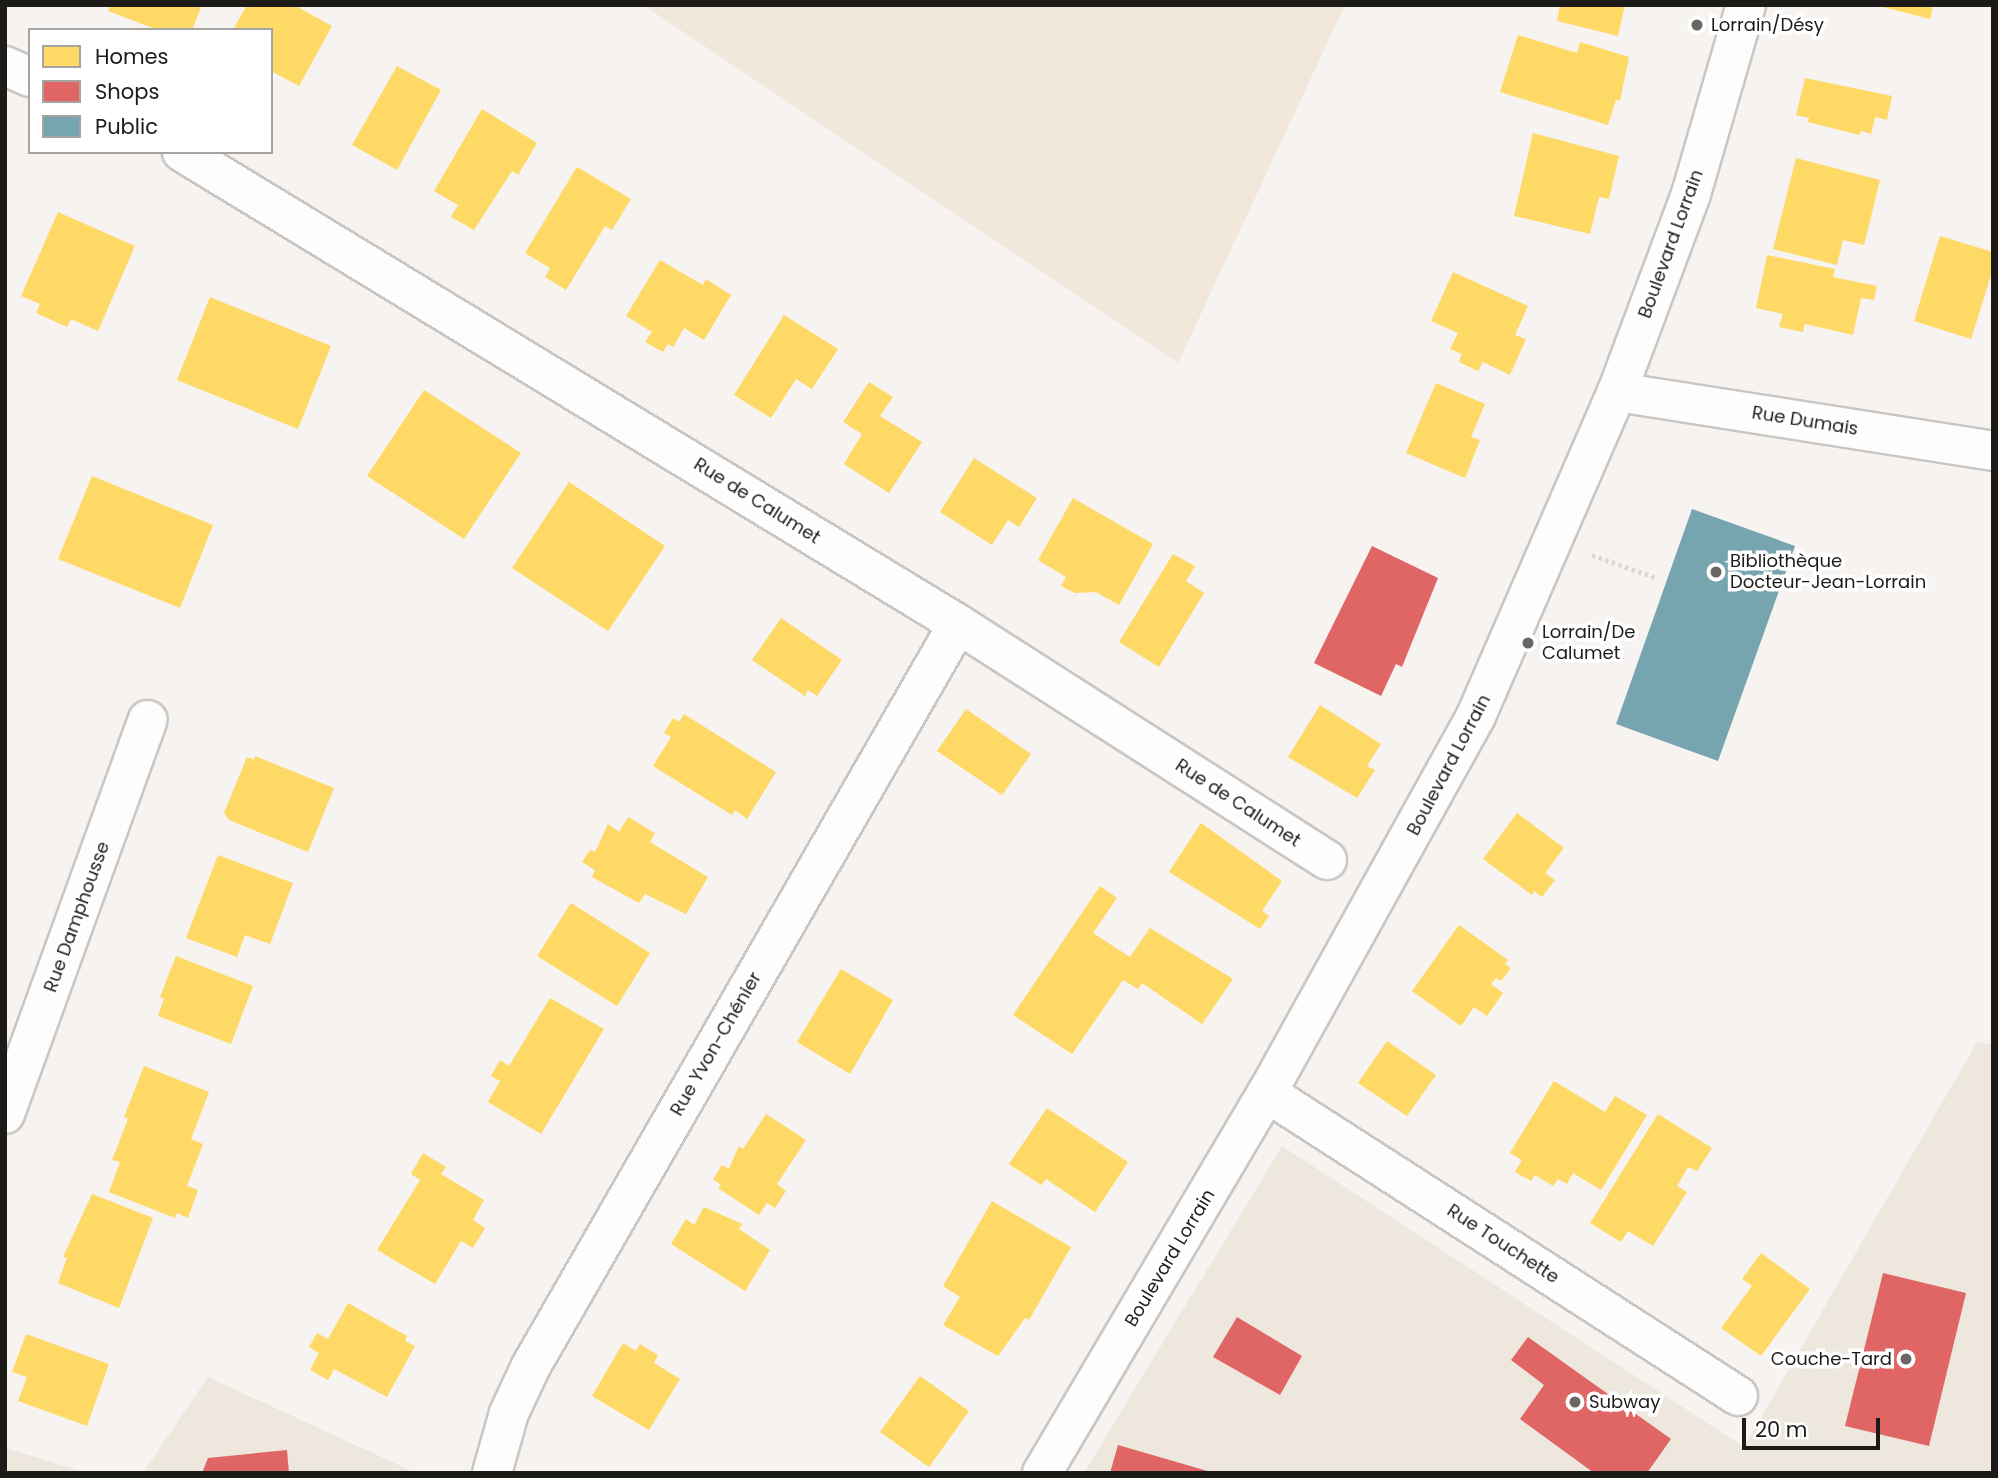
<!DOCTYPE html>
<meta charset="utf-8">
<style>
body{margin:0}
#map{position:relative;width:1998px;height:1478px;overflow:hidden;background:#f6f3f0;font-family:Poppins,sans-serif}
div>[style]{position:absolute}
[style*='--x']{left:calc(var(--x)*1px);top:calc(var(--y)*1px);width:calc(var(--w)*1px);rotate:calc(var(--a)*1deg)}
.built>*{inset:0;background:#ede7de}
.green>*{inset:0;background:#f1e7db}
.homes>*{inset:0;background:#ffd966}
.shops>*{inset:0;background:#e06666}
.public>*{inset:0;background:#76a5af}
.path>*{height:4.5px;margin-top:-2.25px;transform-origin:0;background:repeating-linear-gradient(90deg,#d9d8d6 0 3.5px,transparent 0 7px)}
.roads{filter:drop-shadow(2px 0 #c9c6c3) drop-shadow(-2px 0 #c9c6c3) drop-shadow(0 2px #c9c6c3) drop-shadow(0 -2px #c9c6c3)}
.street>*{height:38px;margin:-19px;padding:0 19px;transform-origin:19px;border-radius:19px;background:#fefdfd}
.secondary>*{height:38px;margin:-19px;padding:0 19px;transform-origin:19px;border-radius:19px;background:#fefdfd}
.dots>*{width:19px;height:19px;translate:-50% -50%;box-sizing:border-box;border:4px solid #fff;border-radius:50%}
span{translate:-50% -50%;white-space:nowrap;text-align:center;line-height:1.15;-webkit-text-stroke:7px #fff;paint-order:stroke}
.poi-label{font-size:18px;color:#1d1b18}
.left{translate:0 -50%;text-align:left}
.right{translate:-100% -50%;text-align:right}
.street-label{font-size:18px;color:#1d1b18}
.frame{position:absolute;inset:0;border:7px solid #1d1b18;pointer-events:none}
.legend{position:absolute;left:28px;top:28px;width:245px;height:126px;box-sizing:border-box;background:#fff;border:2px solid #a5a4a3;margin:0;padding:9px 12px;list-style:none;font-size:21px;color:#1d1b18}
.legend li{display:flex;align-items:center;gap:14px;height:35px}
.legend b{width:35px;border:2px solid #a5a4a3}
.scale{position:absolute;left:1742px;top:1418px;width:138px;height:32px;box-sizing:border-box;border:4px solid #1d1b18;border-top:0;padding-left:9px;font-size:21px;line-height:24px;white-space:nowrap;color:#1d1b18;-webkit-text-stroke:5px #fff;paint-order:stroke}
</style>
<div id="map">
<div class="built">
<i style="clip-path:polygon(1977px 1042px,1993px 1045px,1993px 1473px,1084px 1473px,1282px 1146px,1744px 1447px)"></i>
<i style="clip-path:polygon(208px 1377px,416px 1473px,143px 1473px)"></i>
<i style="clip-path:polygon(5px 1448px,88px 1473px,5px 1473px)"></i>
</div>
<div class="green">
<i style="clip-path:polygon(643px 5px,1345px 5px,1178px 363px)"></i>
</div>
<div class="homes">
<i style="clip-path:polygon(110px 5px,202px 5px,192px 30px,158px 30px,108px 11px)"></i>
<i style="clip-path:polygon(247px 5px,294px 5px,332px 26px,299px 86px,271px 71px,271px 30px,233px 30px)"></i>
<i style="clip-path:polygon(1560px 5px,1625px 5px,1618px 36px,1557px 21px)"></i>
<i style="clip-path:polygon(1875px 5px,1933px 5px,1930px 19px)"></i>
<i style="clip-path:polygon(1518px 35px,1577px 53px,1580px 42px,1629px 57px,1620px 101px,1616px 100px,1608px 125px,1500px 92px)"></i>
<i style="clip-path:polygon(397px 66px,441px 90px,397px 170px,352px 145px)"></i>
<i style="clip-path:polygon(1805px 78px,1892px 96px,1887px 120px,1875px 117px,1871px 134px,1861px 131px,1859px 135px,1808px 122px,1809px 118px,1796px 115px)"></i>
<i style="clip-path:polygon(482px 109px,537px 143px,518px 175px,512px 171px,474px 230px,451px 217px,458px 205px,434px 191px)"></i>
<i style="clip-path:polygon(1533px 133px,1619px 156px,1609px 199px,1599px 197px,1590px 234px,1514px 216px)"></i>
<i style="clip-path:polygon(1796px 158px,1880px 180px,1864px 245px,1843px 240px,1837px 265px,1773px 249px)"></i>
<i style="clip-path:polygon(577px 167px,631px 199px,612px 230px,605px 226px,566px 290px,545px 277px,550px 268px,525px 253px)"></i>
<i style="clip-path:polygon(58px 212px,135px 246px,98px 331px,71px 319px,67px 327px,36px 313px,40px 304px,21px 296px)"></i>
<i style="clip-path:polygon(1940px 236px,1993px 252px,1993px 269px,1971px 339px,1914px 321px)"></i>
<i style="clip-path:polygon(1767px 255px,1835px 269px,1833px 277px,1877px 286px,1874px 300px,1861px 298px,1853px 335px,1805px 324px,1803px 332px,1779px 327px,1783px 314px,1756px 308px)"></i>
<i style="clip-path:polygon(660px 260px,703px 285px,706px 279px,731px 295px,704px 340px,684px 328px,673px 347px,668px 344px,663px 352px,645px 342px,652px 332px,626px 316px)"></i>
<i style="clip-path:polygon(1453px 272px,1528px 306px,1515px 335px,1526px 339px,1510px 375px,1483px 362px,1478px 371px,1459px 362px,1462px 354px,1450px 349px,1458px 333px,1431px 321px)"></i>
<i style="clip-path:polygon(210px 297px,331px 346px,298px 429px,177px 380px)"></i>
<i style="clip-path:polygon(784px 315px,838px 349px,812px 389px,796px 379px,771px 418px,734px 395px)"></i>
<i style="clip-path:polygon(869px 382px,893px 397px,880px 416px,922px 442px,889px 493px,844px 464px,862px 434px,843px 422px)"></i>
<i style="clip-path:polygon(1436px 383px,1485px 404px,1471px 437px,1480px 440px,1465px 478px,1406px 453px)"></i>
<i style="clip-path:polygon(424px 390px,521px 453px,464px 539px,367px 476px)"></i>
<i style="clip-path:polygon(974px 458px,1037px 498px,1019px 527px,1008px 520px,992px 545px,940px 512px)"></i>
<i style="clip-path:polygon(92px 476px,213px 525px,180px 608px,58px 559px)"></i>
<i style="clip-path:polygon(569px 482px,665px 546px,608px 631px,512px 568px)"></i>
<i style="clip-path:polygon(1073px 498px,1153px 544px,1119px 605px,1096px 592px,1075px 593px,1061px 586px,1066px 577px,1038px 560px)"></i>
<i style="clip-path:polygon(1173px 554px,1195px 566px,1186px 581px,1204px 593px,1159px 667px,1119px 642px)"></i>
<i style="clip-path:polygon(781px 618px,842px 660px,817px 696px,808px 690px,805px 696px,752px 660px)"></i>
<i style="clip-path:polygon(1320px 705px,1381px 744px,1367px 766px,1375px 770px,1357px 798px,1288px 757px)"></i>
<i style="clip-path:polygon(966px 709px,1031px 754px,1002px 795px,937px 751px)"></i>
<i style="clip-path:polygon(684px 714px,776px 772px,747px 819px,735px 810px,732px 815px,653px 766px,671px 737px,664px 733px,673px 718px,679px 722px)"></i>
<i style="clip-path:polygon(255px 756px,334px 788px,308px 852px,229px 820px,224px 813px,247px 757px,254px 760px)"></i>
<i style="clip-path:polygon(1517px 813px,1564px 848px,1545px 873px,1555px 880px,1542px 897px,1534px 891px,1532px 895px,1483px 859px)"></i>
<i style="clip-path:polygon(628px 817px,655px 833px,650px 842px,708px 877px,686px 914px,645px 894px,639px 903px,592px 877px,595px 870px,582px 862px,590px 850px,595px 852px,608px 824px,619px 832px)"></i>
<i style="clip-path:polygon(1201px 823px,1282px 881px,1262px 911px,1269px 916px,1260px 929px,1169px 872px)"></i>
<i style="clip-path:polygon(218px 855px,293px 883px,270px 944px,245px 935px,237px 957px,186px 938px)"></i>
<i style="clip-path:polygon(1100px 886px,1117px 898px,1093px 933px,1130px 957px,1150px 928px,1233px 979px,1202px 1024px,1142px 983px,1138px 989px,1123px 980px,1072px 1054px,1013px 1015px)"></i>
<i style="clip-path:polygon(571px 903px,650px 953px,617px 1006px,537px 956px)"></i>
<i style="clip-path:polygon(1459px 925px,1508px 960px,1505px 964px,1511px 968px,1501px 981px,1496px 978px,1491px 984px,1503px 993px,1487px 1016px,1474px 1007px,1461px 1026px,1412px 991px)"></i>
<i style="clip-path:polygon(176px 956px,253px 986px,231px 1044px,158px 1016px,164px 999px,160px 997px)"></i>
<i style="clip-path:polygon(841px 969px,893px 1000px,850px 1074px,797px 1042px)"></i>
<i style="clip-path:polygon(550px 998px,604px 1029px,541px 1134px,488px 1102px,500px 1081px,491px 1076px,500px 1060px,509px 1066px)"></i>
<i style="clip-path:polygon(1387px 1041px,1436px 1075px,1407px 1116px,1358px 1083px)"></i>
<i style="clip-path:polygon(144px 1066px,209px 1092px,191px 1139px,203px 1144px,187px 1186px,198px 1190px,188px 1218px,177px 1213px,175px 1218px,109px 1192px,120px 1162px,112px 1160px,128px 1119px,124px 1117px)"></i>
<i style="clip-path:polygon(1554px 1081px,1605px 1112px,1615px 1096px,1647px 1115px,1601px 1190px,1573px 1173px,1567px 1184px,1558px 1179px,1553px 1186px,1535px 1175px,1531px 1181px,1515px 1172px,1522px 1160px,1510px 1153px)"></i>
<i style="clip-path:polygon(1047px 1108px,1128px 1162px,1095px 1212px,1046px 1179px,1041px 1185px,1009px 1164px)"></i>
<i style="clip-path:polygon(766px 1114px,806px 1140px,777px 1184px,786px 1191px,775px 1208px,767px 1203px,759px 1215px,718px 1188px,721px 1185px,713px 1179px,722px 1165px,729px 1169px,739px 1146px,743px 1149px)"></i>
<i style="clip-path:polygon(1658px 1114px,1712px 1148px,1697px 1171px,1688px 1167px,1677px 1186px,1687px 1192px,1653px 1246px,1628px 1231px,1621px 1242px,1590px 1223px)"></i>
<i style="clip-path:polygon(423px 1153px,446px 1167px,441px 1174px,484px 1200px,473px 1220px,485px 1228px,473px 1248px,461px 1241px,435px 1284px,377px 1250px,420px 1180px,411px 1174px)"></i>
<i style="clip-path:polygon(92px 1194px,153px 1218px,119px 1308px,58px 1283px,67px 1258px,63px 1257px)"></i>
<i style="clip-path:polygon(992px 1201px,1071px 1247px,1029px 1320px,1025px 1318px,998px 1356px,943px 1325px,960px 1297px,943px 1286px)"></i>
<i style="clip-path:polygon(704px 1207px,742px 1224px,739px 1229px,770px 1250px,745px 1291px,671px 1244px,686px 1219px,694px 1225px)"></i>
<i style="clip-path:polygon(1761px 1253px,1810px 1289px,1761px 1356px,1721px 1328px,1752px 1286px,1742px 1279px)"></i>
<i style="clip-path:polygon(348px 1303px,407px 1336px,405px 1341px,415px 1346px,387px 1397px,334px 1369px,328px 1380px,310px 1370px,319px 1353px,309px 1347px,317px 1333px,328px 1339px)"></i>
<i style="clip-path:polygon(26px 1334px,109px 1364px,87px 1426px,18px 1401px,27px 1377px,12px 1372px)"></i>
<i style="clip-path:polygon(623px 1343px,636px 1351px,640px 1344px,658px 1355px,654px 1363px,680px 1379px,649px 1430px,592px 1396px)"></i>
<i style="clip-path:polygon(920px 1376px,969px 1411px,929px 1467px,880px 1432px)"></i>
</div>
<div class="shops">
<i style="clip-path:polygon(1372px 546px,1438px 578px,1402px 667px,1396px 664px,1381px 696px,1314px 663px)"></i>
<i style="clip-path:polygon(1883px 1273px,1966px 1293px,1929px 1446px,1845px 1426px)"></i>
<i style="clip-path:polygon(1237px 1317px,1302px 1356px,1280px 1395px,1213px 1357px)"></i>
<i style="clip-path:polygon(1528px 1337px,1671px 1439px,1647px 1473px,1594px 1473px,1520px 1419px,1544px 1385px,1511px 1360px)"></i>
<i style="clip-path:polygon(1118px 1445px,1211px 1472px,1211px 1473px,1110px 1473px)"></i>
<i style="clip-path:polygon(287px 1450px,289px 1473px,202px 1473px,208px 1458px)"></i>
</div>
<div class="public">
<i style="clip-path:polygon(1692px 509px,1795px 546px,1718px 761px,1616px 724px)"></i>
</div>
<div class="path">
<i style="--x:1592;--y:555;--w:69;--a:19.5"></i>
</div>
<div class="roads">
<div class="street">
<i style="--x:5;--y:66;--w:27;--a:24"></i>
<i style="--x:182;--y:152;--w:908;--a:31.31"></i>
<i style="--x:958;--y:624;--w:438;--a:32.6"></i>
<i style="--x:1617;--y:392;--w:381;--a:8.9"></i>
<i style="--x:1267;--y:1093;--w:560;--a:32.75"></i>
<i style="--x:5;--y:1114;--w:419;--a:-70.1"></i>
<i style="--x:492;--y:1473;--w:62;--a:-74.2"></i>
<i style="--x:509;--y:1413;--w:52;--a:-64.9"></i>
<i style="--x:531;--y:1366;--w:856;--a:-60.08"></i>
</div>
<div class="secondary">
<i style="--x:1042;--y:1473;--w:442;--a:-59.4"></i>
<i style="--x:1267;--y:1093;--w:431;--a:-61"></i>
<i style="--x:1476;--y:716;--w:353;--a:-66.5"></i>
<i style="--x:1617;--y:392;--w:211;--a:-69.5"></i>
<i style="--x:1691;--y:194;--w:197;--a:-73.8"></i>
</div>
</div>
<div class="dots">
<i style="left:1697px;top:25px;background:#696764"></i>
<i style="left:1716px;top:572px;background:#696764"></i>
<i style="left:1528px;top:643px;background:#696764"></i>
<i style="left:1906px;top:1359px;background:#696764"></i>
<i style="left:1575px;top:1402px;background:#696764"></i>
</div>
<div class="poi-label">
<span class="left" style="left:1711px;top:25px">Lorrain/Désy</span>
<span class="left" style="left:1730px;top:572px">Bibliothèque<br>Docteur-Jean-Lorrain</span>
<span class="left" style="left:1542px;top:643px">Lorrain/De<br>Calumet</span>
<span class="right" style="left:1892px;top:1359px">Couche-Tard</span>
<span class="left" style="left:1589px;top:1402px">Subway</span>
</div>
<div class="street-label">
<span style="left:1671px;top:244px;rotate:-70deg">Boulevard Lorrain</span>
<span style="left:1805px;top:421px;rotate:9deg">Rue Dumais</span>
<span style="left:757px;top:501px;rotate:32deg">Rue de Calumet</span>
<span style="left:1449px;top:765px;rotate:-62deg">Boulevard Lorrain</span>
<span style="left:1238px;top:803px;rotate:33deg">Rue de Calumet</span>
<span style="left:77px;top:917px;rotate:-70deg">Rue Damphousse</span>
<span style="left:716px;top:1044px;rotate:-60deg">Rue Yvon-Chénier</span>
<span style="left:1503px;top:1244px;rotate:33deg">Rue Touchette</span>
<span style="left:1170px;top:1258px;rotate:-59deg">Boulevard Lorrain</span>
</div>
<div class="frame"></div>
<ul class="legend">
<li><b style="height:19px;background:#ffd966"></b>Homes</li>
<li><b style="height:19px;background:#e06666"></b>Shops</li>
<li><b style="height:19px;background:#76a5af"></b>Public</li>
</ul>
<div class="scale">20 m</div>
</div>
